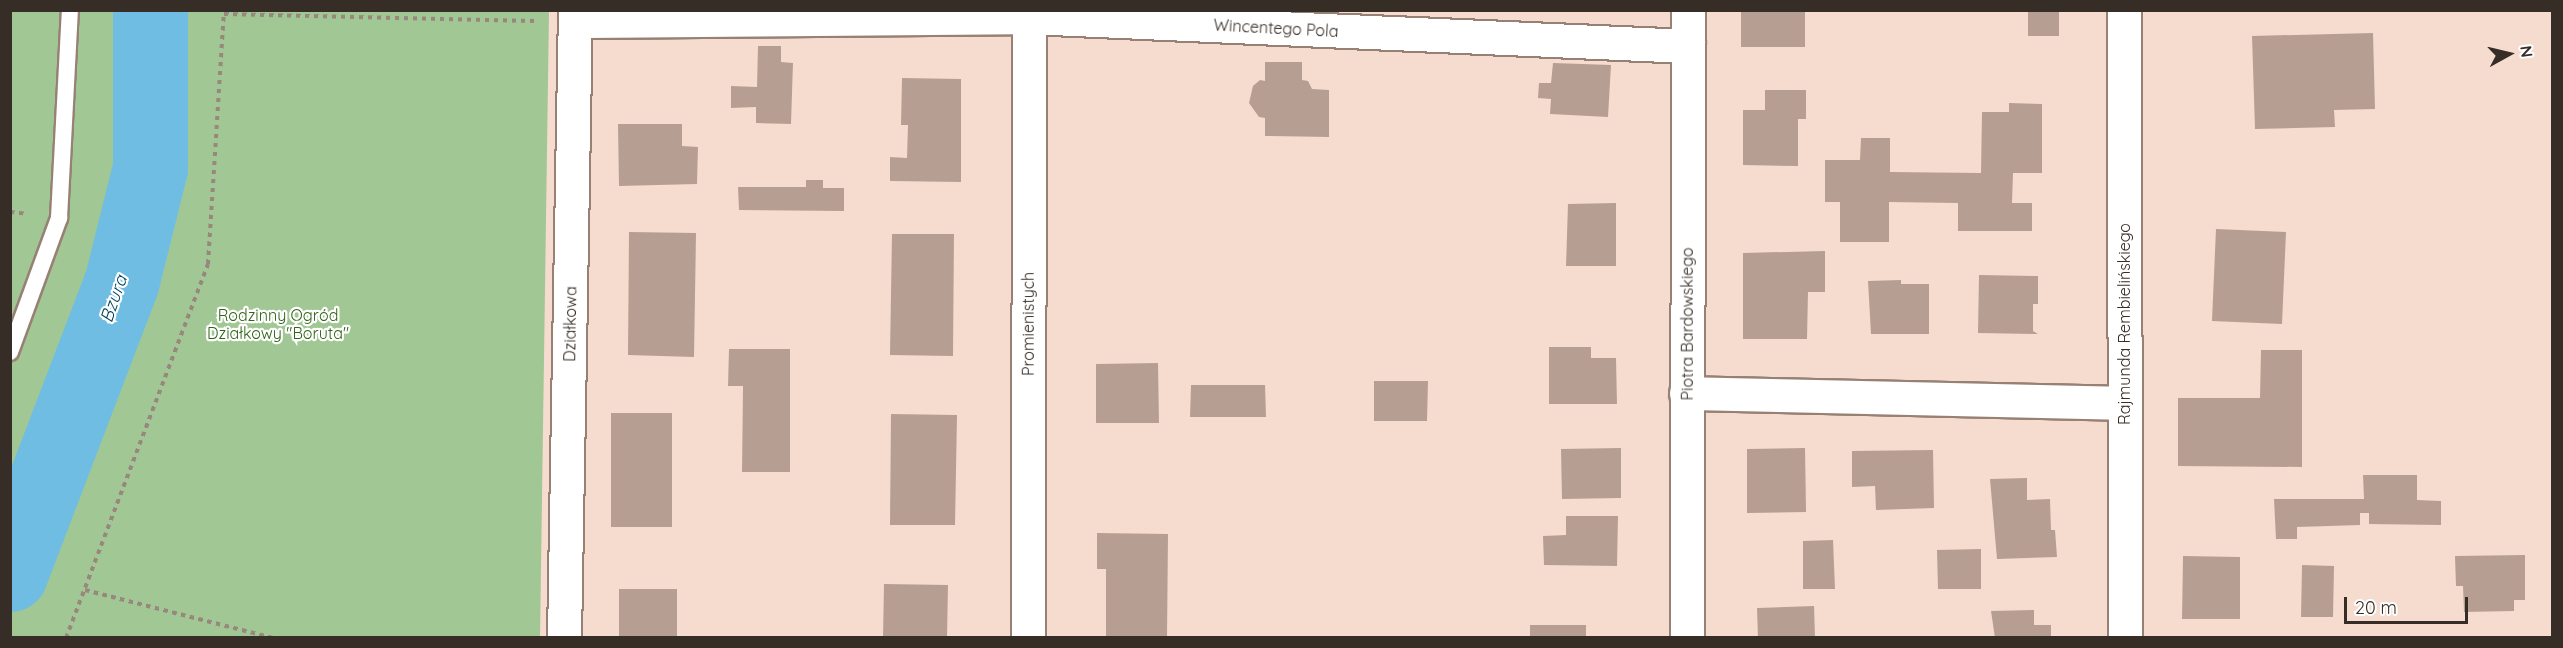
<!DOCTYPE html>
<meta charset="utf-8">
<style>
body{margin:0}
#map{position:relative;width:2563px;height:648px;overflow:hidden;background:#f5dcce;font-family:Quicksand,sans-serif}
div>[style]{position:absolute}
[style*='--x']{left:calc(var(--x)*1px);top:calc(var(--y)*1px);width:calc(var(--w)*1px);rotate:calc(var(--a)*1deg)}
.green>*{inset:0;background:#a1c794}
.river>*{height:75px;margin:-37.5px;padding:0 37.5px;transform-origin:37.5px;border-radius:37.5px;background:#6fbde3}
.building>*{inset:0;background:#b69f92}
.path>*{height:4px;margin-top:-2px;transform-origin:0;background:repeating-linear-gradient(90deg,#98877d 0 4.5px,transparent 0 9px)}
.roads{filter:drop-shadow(2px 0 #978174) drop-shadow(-2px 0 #978174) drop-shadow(0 2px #978174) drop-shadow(0 -2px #978174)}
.service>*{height:16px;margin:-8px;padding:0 8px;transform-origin:8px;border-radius:8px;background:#fff}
.minor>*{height:33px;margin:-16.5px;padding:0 16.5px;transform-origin:16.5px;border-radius:16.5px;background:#fff}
span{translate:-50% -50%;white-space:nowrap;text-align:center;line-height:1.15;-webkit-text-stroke:4.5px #fff;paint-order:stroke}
.street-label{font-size:16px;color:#362d27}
.park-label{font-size:16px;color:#306616}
.water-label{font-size:18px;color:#00455e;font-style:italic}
.frame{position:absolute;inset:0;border:12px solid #362d27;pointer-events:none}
.north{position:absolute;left:2479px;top:24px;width:60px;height:60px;-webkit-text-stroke:4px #fff;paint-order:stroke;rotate:82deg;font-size:16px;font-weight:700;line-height:24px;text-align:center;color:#362d27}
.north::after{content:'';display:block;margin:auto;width:21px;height:27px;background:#362d27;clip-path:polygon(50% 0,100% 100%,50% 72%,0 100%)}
.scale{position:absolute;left:2344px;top:597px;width:124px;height:27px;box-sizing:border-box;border:3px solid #362d27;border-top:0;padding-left:8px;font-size:18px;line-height:21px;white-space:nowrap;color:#362d27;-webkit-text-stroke:4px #fff;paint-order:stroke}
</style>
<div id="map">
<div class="green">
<i style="clip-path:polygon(10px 11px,549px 11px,540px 637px,11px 637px)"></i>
</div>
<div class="river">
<i style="--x:10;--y:574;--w:311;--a:-69.1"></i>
<i style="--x:121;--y:284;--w:120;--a:-76"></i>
<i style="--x:150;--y:168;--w:158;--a:-90"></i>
</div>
<div class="building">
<i style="clip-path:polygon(1741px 10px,1805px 10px,1805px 47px,1741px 47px)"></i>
<i style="clip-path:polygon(2028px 10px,2059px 10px,2059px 36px,2028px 36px)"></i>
<i style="clip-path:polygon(2373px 33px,2375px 109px,2334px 110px,2335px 127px,2255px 129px,2252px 36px)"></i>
<i style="clip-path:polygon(758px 46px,781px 46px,781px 62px,793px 63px,791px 124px,756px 123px,756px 107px,731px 108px,731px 86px,757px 87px)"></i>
<i style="clip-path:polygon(1265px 62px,1302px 62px,1302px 80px,1308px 81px,1312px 89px,1329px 90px,1329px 137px,1265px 136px,1265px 118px,1259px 117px,1249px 103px,1253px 86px,1260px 80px,1265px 81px)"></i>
<i style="clip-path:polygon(1553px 63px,1611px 65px,1608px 117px,1550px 114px,1551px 99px,1538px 98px,1539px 83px,1551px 83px)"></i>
<i style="clip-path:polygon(902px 78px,961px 79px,961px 182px,890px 181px,890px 157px,907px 158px,908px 125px,901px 125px)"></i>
<i style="clip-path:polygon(1765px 90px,1806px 90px,1806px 119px,1798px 119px,1798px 166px,1743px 165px,1743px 110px,1765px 110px)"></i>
<i style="clip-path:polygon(2009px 103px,2042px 104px,2042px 173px,2013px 173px,2012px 203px,2032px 203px,2032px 231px,1958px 231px,1958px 203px,1889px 202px,1889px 242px,1840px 242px,1840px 202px,1825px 202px,1825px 160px,1860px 160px,1861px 138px,1890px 138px,1890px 172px,1981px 173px,1982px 112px,2009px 112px)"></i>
<i style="clip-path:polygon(618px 124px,682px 124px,682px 146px,698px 147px,697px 184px,619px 186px)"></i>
<i style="clip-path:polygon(806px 180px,823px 180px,823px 188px,844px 188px,844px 211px,739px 210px,738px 187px,806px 187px)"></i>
<i style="clip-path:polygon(1616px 203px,1616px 266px,1566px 266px,1568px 204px)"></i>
<i style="clip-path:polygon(2216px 229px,2286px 232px,2282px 324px,2212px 321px)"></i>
<i style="clip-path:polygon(629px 232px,696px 233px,694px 357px,628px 355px)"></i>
<i style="clip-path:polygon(892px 234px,954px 234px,953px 356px,890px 355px)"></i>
<i style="clip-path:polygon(1825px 251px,1825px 292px,1808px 292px,1807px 339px,1743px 339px,1743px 253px)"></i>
<i style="clip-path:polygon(1979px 275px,2038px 276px,2038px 304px,2033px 304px,2033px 331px,2038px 334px,1978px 333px)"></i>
<i style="clip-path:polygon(1901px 280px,1901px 284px,1929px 284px,1929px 334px,1871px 334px,1868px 281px)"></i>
<i style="clip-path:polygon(1549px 347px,1591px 347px,1591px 358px,1616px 358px,1617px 404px,1549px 404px)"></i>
<i style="clip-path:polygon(729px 349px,790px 349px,790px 472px,742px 472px,743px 386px,728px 386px)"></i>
<i style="clip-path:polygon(2261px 350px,2302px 350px,2302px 467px,2178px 466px,2178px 398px,2260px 398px)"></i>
<i style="clip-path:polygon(1158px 363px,1159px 423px,1096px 423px,1096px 364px)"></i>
<i style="clip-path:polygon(1374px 381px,1428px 381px,1427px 421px,1374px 421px)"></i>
<i style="clip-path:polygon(1191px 385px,1265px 385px,1266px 417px,1190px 417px)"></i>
<i style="clip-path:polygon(611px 413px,672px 413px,672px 527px,611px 527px)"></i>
<i style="clip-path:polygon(891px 414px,957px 415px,955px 525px,890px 525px)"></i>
<i style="clip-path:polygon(1621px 448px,1621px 498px,1562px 499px,1561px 449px)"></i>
<i style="clip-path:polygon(1805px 448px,1806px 512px,1747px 513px,1747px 449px)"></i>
<i style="clip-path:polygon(1933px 450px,1934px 508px,1876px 510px,1875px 486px,1852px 487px,1852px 451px)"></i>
<i style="clip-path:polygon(2363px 475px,2417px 475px,2417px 500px,2441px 501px,2441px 525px,2369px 524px,2369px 513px,2360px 513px,2360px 525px,2297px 527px,2297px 539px,2276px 539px,2274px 499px,2364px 499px)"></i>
<i style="clip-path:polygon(2027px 478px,2027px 500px,2050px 499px,2051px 530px,2055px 530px,2057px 557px,1997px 559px,1990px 479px)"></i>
<i style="clip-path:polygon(1566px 516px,1618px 516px,1617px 566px,1544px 565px,1543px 536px,1566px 535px)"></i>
<i style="clip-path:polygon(1097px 533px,1168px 534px,1167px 638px,1106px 638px,1106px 569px,1097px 569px)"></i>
<i style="clip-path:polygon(1833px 540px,1835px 589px,1803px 589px,1803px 541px)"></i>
<i style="clip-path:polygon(1981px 549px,1981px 589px,1938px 589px,1937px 550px)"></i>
<i style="clip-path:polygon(2525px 555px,2525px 600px,2514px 600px,2514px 611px,2464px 612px,2463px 586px,2456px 586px,2455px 556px)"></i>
<i style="clip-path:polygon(2183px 556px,2240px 557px,2240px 619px,2182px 619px)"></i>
<i style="clip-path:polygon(2302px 565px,2334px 566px,2333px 617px,2301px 617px)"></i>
<i style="clip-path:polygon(884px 584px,948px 585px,947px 638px,883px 638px)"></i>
<i style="clip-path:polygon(619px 589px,677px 589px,677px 638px,619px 638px)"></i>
<i style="clip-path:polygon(1814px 606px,1815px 638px,1758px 638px,1757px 608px)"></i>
<i style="clip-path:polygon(2034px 610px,2034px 625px,2051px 625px,2051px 638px,1995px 638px,1991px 611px)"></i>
<i style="clip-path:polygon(1530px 625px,1586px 625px,1586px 638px,1530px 638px)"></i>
</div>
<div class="path">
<i style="--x:224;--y:14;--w:312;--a:1.3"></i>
<i style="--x:10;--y:212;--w:18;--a:6"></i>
<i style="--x:85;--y:590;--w:195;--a:14.3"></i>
<i style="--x:66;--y:638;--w:400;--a:-69.2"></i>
<i style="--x:208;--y:264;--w:255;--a:-86.4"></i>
</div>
<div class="roads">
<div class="service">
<i style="--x:10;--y:352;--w:143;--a:-69.9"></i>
<i style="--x:59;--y:218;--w:208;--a:-87"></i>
</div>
<div class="minor">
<i style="--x:2124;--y:10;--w:628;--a:89.91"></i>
<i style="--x:575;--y:21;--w:454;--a:-0.5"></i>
<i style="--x:1029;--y:17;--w:660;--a:2.52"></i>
<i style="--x:1686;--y:393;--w:437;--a:1.3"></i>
<i style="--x:564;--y:638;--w:628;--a:-89"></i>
<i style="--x:1028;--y:638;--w:628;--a:-89.91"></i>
<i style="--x:1687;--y:638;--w:628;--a:-89.91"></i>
</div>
</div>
<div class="street-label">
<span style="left:1276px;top:28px;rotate:3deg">Wincentego Pola</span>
<span style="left:570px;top:324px;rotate:-89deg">Działkowa</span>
<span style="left:1028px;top:324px;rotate:-90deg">Promienistych</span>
<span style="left:1687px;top:324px;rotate:-90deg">Piotra Bardowskiego</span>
<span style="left:2124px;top:324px;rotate:-90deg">Rajmunda Rembielińskiego</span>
</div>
<div class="park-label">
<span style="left:278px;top:324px">Rodzinny Ogród<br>Działkowy "Boruta"</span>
</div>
<div class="water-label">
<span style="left:114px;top:299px;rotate:-71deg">Bzura</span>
</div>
<div class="frame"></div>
<div class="north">N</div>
<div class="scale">20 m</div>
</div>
